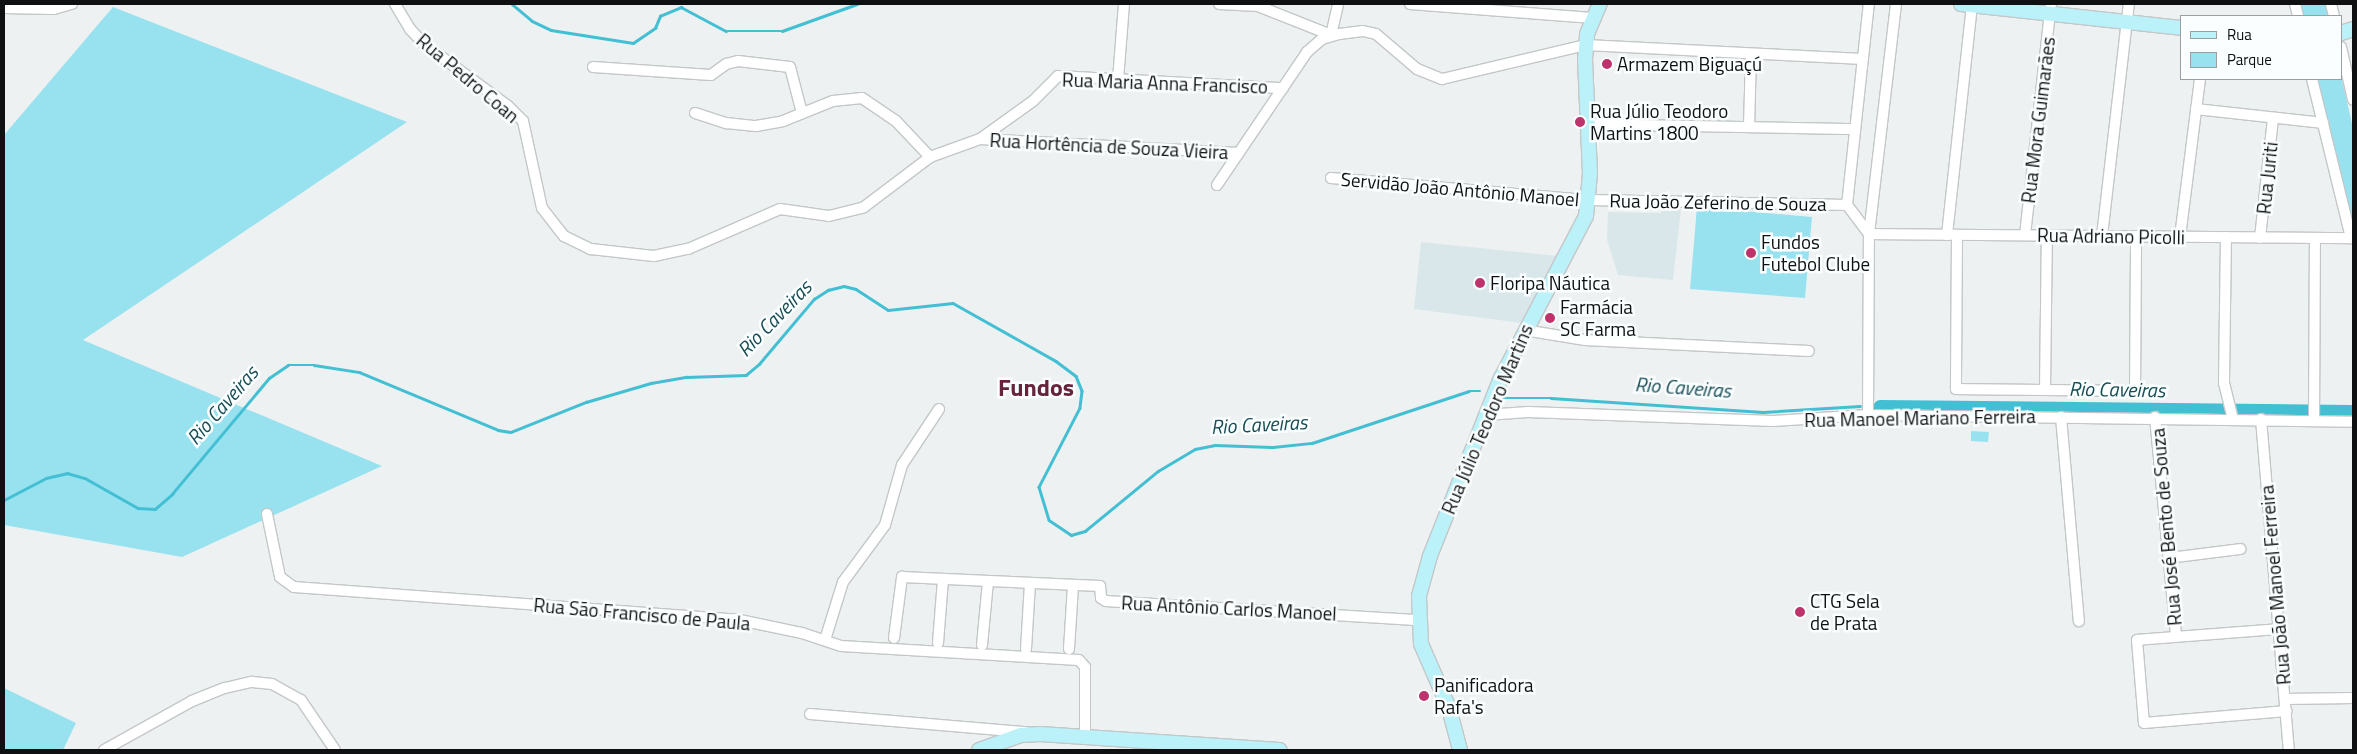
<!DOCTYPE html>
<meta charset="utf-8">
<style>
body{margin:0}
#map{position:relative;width:2357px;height:754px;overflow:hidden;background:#edf1f2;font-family:"Titillium Web",sans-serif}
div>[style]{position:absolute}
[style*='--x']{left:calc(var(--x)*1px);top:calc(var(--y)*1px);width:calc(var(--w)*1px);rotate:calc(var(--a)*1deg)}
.built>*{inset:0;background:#dae7ea}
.green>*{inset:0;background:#98e2f0}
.stream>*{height:2.5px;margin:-1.25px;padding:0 1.25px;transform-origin:1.25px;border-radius:1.25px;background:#43bfd3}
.river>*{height:15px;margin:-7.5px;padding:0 7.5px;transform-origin:7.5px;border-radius:7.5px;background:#43bfd3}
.roads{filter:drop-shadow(1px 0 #c3c7c8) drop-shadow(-1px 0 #c3c7c8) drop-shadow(0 1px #c3c7c8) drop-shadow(0 -1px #c3c7c8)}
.street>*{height:10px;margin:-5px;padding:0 5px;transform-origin:5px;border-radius:5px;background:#fff}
.secondary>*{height:14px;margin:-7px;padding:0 7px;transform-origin:7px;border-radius:7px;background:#bbf1f8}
.dots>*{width:14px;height:14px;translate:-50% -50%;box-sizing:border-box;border:2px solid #fafeff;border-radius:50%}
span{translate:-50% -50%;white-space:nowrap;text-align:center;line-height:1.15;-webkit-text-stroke:5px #fafeff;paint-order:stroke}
.poi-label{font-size:19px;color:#0f1011}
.left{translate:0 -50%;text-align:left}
.street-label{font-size:19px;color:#0f1011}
.water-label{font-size:20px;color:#174c54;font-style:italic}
.district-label{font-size:24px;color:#66233c;font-weight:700}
.frame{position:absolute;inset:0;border:5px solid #0f1011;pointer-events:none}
.legend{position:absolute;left:2180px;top:15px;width:162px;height:65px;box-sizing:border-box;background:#fafeff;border:1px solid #9c9fa0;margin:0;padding:6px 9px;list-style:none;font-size:15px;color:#0f1011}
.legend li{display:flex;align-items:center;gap:10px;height:25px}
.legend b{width:25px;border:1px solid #9c9fa0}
</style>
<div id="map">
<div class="built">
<i style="clip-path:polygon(1662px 208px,1681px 209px,1673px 280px,1618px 275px,1607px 240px,1608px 212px,1661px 213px)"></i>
<i style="clip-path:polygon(1421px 242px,1559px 256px,1522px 323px,1414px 309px)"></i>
</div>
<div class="green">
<i style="clip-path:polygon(2300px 4px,2327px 4px,2330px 16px,2303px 16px)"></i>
<i style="clip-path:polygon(113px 7px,407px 122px,83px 340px,382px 466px,182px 557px,4px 525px,4px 135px)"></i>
<i style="clip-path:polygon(2341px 76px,2353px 128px,2353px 231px,2317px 79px,2341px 79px)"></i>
<i style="clip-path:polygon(1697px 207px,1812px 217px,1805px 298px,1690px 289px)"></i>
<i style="clip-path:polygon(1971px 431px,1989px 432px,1988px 442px,1971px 441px)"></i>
<i style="clip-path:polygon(4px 688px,76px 723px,63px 750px,4px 750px)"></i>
</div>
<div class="stream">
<i style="--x:512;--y:4;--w:26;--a:40"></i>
<i style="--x:532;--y:21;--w:21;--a:25"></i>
<i style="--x:551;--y:30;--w:83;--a:9"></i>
<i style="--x:633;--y:43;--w:27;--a:-34"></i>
<i style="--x:655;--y:28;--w:13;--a:-67"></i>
<i style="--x:660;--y:16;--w:23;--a:-23"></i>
<i style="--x:681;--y:7;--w:51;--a:28.1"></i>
<i style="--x:726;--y:31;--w:56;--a:0"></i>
<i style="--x:782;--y:31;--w:80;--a:-19.8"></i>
<i style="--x:1503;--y:398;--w:48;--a:0"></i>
<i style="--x:1551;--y:398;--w:212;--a:3.8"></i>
<i style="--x:1763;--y:412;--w:97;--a:-3.5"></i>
<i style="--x:4;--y:500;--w:47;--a:-27.6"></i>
<i style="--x:46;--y:478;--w:22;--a:-13"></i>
<i style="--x:67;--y:473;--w:19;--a:16"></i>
<i style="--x:85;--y:478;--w:61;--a:29.5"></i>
<i style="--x:138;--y:508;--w:17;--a:3"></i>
<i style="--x:155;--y:509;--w:23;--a:-41"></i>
<i style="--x:172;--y:494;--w:151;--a:-50.1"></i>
<i style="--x:269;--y:378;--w:23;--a:-34"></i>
<i style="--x:288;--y:365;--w:26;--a:0"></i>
<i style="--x:314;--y:365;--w:46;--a:8.8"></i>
<i style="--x:359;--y:372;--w:151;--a:22.6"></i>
<i style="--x:498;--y:430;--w:13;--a:9"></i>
<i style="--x:511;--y:432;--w:81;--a:-21.8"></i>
<i style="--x:586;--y:402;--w:68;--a:-16.3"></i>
<i style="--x:651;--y:383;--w:36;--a:-10"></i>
<i style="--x:686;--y:377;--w:60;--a:-1.9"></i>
<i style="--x:746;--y:375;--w:17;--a:-40"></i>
<i style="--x:759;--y:364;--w:85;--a:-49.8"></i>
<i style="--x:814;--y:299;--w:17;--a:-33"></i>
<i style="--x:828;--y:290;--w:16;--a:-14"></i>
<i style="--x:844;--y:286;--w:12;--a:14"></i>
<i style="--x:856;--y:289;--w:38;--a:33"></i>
<i style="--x:888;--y:310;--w:65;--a:-6.1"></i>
<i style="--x:953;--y:303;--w:118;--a:29.4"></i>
<i style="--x:1056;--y:361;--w:25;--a:37"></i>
<i style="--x:1076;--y:376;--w:16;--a:68"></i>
<i style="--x:1082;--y:391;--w:17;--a:97"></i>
<i style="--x:1080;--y:408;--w:89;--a:117.4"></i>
<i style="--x:1039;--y:487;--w:34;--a:73"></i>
<i style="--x:1049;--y:520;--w:27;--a:34"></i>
<i style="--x:1071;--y:535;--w:15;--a:-16"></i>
<i style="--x:1085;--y:531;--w:94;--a:-39.4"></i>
<i style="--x:1158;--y:471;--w:43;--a:-30.7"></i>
<i style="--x:1195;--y:449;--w:20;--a:-11"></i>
<i style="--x:1215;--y:445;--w:58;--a:2"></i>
<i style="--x:1273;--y:447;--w:39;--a:-6"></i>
<i style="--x:1312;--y:443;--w:165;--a:-18.3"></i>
<i style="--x:1469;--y:391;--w:11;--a:0"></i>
</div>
<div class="river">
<i style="--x:1880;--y:407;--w:470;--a:0.6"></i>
<i style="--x:2350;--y:412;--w:4;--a:45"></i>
</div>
<div class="roads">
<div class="street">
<i style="--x:395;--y:4;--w:29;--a:59"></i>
<i style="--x:410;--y:29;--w:21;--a:47"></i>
<i style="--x:424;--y:44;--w:104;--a:36.4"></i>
<i style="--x:508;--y:106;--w:21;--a:45"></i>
<i style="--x:523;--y:121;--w:89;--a:77.7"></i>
<i style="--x:542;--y:208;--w:36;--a:52"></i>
<i style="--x:564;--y:236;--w:30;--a:26"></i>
<i style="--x:591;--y:249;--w:63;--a:6.3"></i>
<i style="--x:654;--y:256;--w:35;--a:-12"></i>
<i style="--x:688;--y:249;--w:100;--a:-23.5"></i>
<i style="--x:780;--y:209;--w:49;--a:8.1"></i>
<i style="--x:829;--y:216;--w:36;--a:-14"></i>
<i style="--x:864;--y:207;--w:83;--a:-37.1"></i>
<i style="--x:930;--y:157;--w:53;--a:-19.8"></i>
<i style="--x:980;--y:139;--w:65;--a:-35.6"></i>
<i style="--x:1033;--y:101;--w:35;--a:-45"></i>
<i style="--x:1058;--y:76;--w:225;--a:3.1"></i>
<i style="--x:1219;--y:4;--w:39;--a:3"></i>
<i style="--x:1258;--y:6;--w:79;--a:21.7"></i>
<i style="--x:1331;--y:35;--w:32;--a:-77"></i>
<i style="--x:1410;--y:4;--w:183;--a:4.4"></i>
<i style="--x:2295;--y:4;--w:12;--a:76"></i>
<i style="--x:2331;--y:4;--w:12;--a:76"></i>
<i style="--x:4;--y:8;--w:50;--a:1.1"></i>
<i style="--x:54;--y:9;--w:19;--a:-16"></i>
<i style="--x:2341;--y:47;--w:54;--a:77.2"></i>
<i style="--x:593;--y:67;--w:118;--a:3.9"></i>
<i style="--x:711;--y:75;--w:19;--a:-36"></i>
<i style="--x:726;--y:64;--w:12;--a:-14"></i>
<i style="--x:738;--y:61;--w:52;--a:6.6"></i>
<i style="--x:790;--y:67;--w:48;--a:75.4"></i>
<i style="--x:2312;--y:79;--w:164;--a:76.2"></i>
<i style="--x:1118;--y:80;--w:76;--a:-85.5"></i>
<i style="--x:2196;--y:109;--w:128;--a:6.3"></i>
<i style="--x:695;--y:113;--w:33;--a:18"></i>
<i style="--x:726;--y:123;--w:30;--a:6"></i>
<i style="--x:756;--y:126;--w:27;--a:-10"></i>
<i style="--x:783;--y:121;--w:54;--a:-21.8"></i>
<i style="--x:833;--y:101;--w:29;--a:-6"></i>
<i style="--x:862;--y:98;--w:41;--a:34.1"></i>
<i style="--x:896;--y:121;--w:50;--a:46.6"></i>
<i style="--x:1588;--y:124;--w:267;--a:1.1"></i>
<i style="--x:1749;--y:127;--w:72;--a:-88.4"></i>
<i style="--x:980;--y:139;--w:259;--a:3.1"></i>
<i style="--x:1331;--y:178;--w:259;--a:4.9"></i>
<i style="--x:1589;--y:200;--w:258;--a:1.1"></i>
<i style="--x:1217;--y:185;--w:161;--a:-55.9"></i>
<i style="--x:1307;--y:52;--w:20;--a:-41"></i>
<i style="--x:1322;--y:39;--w:18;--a:-16"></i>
<i style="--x:1339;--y:34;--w:24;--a:-7"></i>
<i style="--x:1363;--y:31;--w:13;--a:13"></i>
<i style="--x:1376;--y:34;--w:54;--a:40.5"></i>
<i style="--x:1417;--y:69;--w:27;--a:22"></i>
<i style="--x:1442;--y:79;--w:148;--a:-13.3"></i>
<i style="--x:1586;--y:45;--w:277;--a:2.9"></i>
<i style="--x:1869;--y:234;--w:484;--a:0.5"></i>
<i style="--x:1869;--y:234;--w:36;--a:-127"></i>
<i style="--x:1847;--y:205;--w:202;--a:-83.8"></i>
<i style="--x:1947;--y:235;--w:232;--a:-83.8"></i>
<i style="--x:1957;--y:235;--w:154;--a:90.4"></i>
<i style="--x:1956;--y:389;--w:179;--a:0.6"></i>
<i style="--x:2135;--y:391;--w:155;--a:-89.6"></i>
<i style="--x:2025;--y:235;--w:232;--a:-83.6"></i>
<i style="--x:2102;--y:236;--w:234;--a:-83.4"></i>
<i style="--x:2180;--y:237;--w:159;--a:-82.8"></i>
<i style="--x:2226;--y:237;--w:146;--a:90.8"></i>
<i style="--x:2224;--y:383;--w:36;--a:76"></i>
<i style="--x:2260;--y:238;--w:121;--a:-83.8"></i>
<i style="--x:1524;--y:330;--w:62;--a:9.3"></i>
<i style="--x:1585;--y:340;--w:224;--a:2.8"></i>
<i style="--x:2045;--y:390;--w:154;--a:-89.3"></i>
<i style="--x:1486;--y:415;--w:42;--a:-4.1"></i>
<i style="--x:1528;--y:412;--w:245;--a:2.1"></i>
<i style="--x:1773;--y:421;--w:95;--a:-3.6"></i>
<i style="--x:1868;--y:415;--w:485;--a:0.8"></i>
<i style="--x:1868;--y:415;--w:181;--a:-89.7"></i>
<i style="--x:1869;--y:234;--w:232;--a:-83.3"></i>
<i style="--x:2061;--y:417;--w:205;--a:85"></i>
<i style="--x:2155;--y:417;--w:220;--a:84.5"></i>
<i style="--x:2261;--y:419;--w:332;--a:85.2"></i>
<i style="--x:2314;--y:421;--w:183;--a:-89.7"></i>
<i style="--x:267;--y:514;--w:64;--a:78.3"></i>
<i style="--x:280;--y:577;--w:17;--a:36"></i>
<i style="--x:294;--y:587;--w:442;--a:4.2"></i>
<i style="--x:735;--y:619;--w:68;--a:11.8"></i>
<i style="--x:802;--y:633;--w:41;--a:18.4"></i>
<i style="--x:841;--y:646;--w:238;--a:3.4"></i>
<i style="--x:1079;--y:660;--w:9;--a:49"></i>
<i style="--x:1085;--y:667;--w:69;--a:90"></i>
<i style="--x:2169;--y:558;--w:72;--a:-7.2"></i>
<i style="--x:2279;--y:629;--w:142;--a:175.6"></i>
<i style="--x:2137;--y:640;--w:83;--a:85.2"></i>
<i style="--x:2144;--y:723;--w:143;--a:-4.8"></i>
<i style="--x:894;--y:638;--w:62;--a:-82.5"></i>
<i style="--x:902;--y:577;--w:198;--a:2.6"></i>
<i style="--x:1100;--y:586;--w:12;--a:85"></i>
<i style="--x:1101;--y:598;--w:6;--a:31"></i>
<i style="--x:1106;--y:601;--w:313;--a:3.5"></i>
<i style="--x:825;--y:640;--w:61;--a:-72.8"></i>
<i style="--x:843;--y:582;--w:71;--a:-53.6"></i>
<i style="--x:885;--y:525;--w:62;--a:-74.2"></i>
<i style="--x:902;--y:465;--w:67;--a:-56.5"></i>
<i style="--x:938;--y:643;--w:64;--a:-85.5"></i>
<i style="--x:982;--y:645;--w:64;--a:-84.6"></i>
<i style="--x:1026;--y:649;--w:66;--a:-86.5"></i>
<i style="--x:1069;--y:649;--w:64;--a:-86.4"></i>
<i style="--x:2285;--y:699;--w:68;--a:-0.8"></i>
<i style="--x:810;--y:714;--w:217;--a:4.8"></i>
<i style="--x:104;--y:750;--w:101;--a:-29.1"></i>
<i style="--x:192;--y:701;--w:35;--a:-22"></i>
<i style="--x:225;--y:688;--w:28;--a:-13"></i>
<i style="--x:252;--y:682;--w:20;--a:6"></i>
<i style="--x:272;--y:684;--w:33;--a:29"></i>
<i style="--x:301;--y:700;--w:60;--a:55.8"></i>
</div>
<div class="secondary">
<i style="--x:1961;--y:4;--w:221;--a:6.2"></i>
<i style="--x:2341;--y:33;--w:13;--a:-18"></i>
<i style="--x:979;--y:750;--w:45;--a:-19.7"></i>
<i style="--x:1021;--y:735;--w:19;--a:-3"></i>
<i style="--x:1040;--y:734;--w:240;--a:3.8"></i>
<i style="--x:1460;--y:750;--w:43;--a:-104.7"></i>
<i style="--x:1449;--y:708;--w:70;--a:-113.6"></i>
<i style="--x:1421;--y:644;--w:48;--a:-92.4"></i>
<i style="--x:1419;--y:596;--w:41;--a:-74.6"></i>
<i style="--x:1430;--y:556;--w:192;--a:-68.3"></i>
<i style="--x:1501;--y:378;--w:183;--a:-62.3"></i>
<i style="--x:1586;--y:216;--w:42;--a:-84.6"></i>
<i style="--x:1590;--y:174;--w:115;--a:-92.5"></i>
<i style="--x:1585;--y:59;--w:25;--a:-85"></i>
<i style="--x:1587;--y:34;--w:33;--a:-67"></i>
</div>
</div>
<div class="dots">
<i style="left:1607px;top:64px;background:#be336c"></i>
<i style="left:1580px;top:122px;background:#be336c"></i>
<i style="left:1751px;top:253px;background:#be336c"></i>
<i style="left:1480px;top:283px;background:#be336c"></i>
<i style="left:1550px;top:318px;background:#be336c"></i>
<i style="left:1800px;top:612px;background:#be336c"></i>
<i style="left:1424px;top:696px;background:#be336c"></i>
</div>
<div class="poi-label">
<span class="left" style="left:1617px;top:64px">Armazem Biguaçú</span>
<span class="left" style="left:1590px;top:122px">Rua Júlio Teodoro<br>Martins 1800</span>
<span class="left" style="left:1761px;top:253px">Fundos<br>Futebol Clube</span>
<span class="left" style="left:1490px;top:283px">Floripa Náutica</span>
<span class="left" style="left:1560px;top:318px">Farmácia<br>SC Farma</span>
<span class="left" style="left:1810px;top:612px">CTG Sela<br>de Prata</span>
<span class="left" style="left:1434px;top:696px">Panificadora<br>Rafa's</span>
</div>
<div class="street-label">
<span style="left:468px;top:78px;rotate:40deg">Rua Pedro Coan</span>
<span style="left:1165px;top:83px;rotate:2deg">Rua Maria Anna Francisco</span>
<span style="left:2038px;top:120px;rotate:-83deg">Rua Mora Guimarães</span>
<span style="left:1109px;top:146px;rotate:3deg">Rua Hortência de Souza Vieira</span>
<span style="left:2267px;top:178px;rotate:-84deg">Rua Juriti</span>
<span style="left:1460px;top:189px;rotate:5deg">Servidão João Antônio Manoel</span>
<span style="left:1718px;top:202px;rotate:1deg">Rua João Zeferino de Souza</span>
<span style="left:2111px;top:236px;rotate:1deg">Rua Adriano Picolli</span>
<span style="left:1920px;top:418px;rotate:-1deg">Rua Manoel Mariano Ferreira</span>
<span style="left:1487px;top:419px;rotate:-67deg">Rua Júlio Teodoro Martins</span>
<span style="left:2166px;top:527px;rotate:-95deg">Rua José Bento de Souza</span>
<span style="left:2275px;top:585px;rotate:-95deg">Rua João Manoel Ferreira</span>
<span style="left:1229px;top:608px;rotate:3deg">Rua Antônio Carlos Manoel</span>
<span style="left:642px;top:614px;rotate:5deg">Rua São Francisco de Paula</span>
</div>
<div class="water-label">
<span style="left:774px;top:318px;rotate:-46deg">Rio Caveiras</span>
<span style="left:1683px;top:387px;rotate:4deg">Rio Caveiras</span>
<span style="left:2117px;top:389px;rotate:1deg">Rio Caveiras</span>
<span style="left:222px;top:405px;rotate:-49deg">Rio Caveiras</span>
<span style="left:1259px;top:424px;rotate:-3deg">Rio Caveiras</span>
</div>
<div class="district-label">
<span style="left:1036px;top:388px">Fundos</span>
</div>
<div class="frame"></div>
<ul class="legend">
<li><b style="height:6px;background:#bbf1f8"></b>Rua</li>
<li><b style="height:14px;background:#98e2f0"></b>Parque</li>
</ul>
</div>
